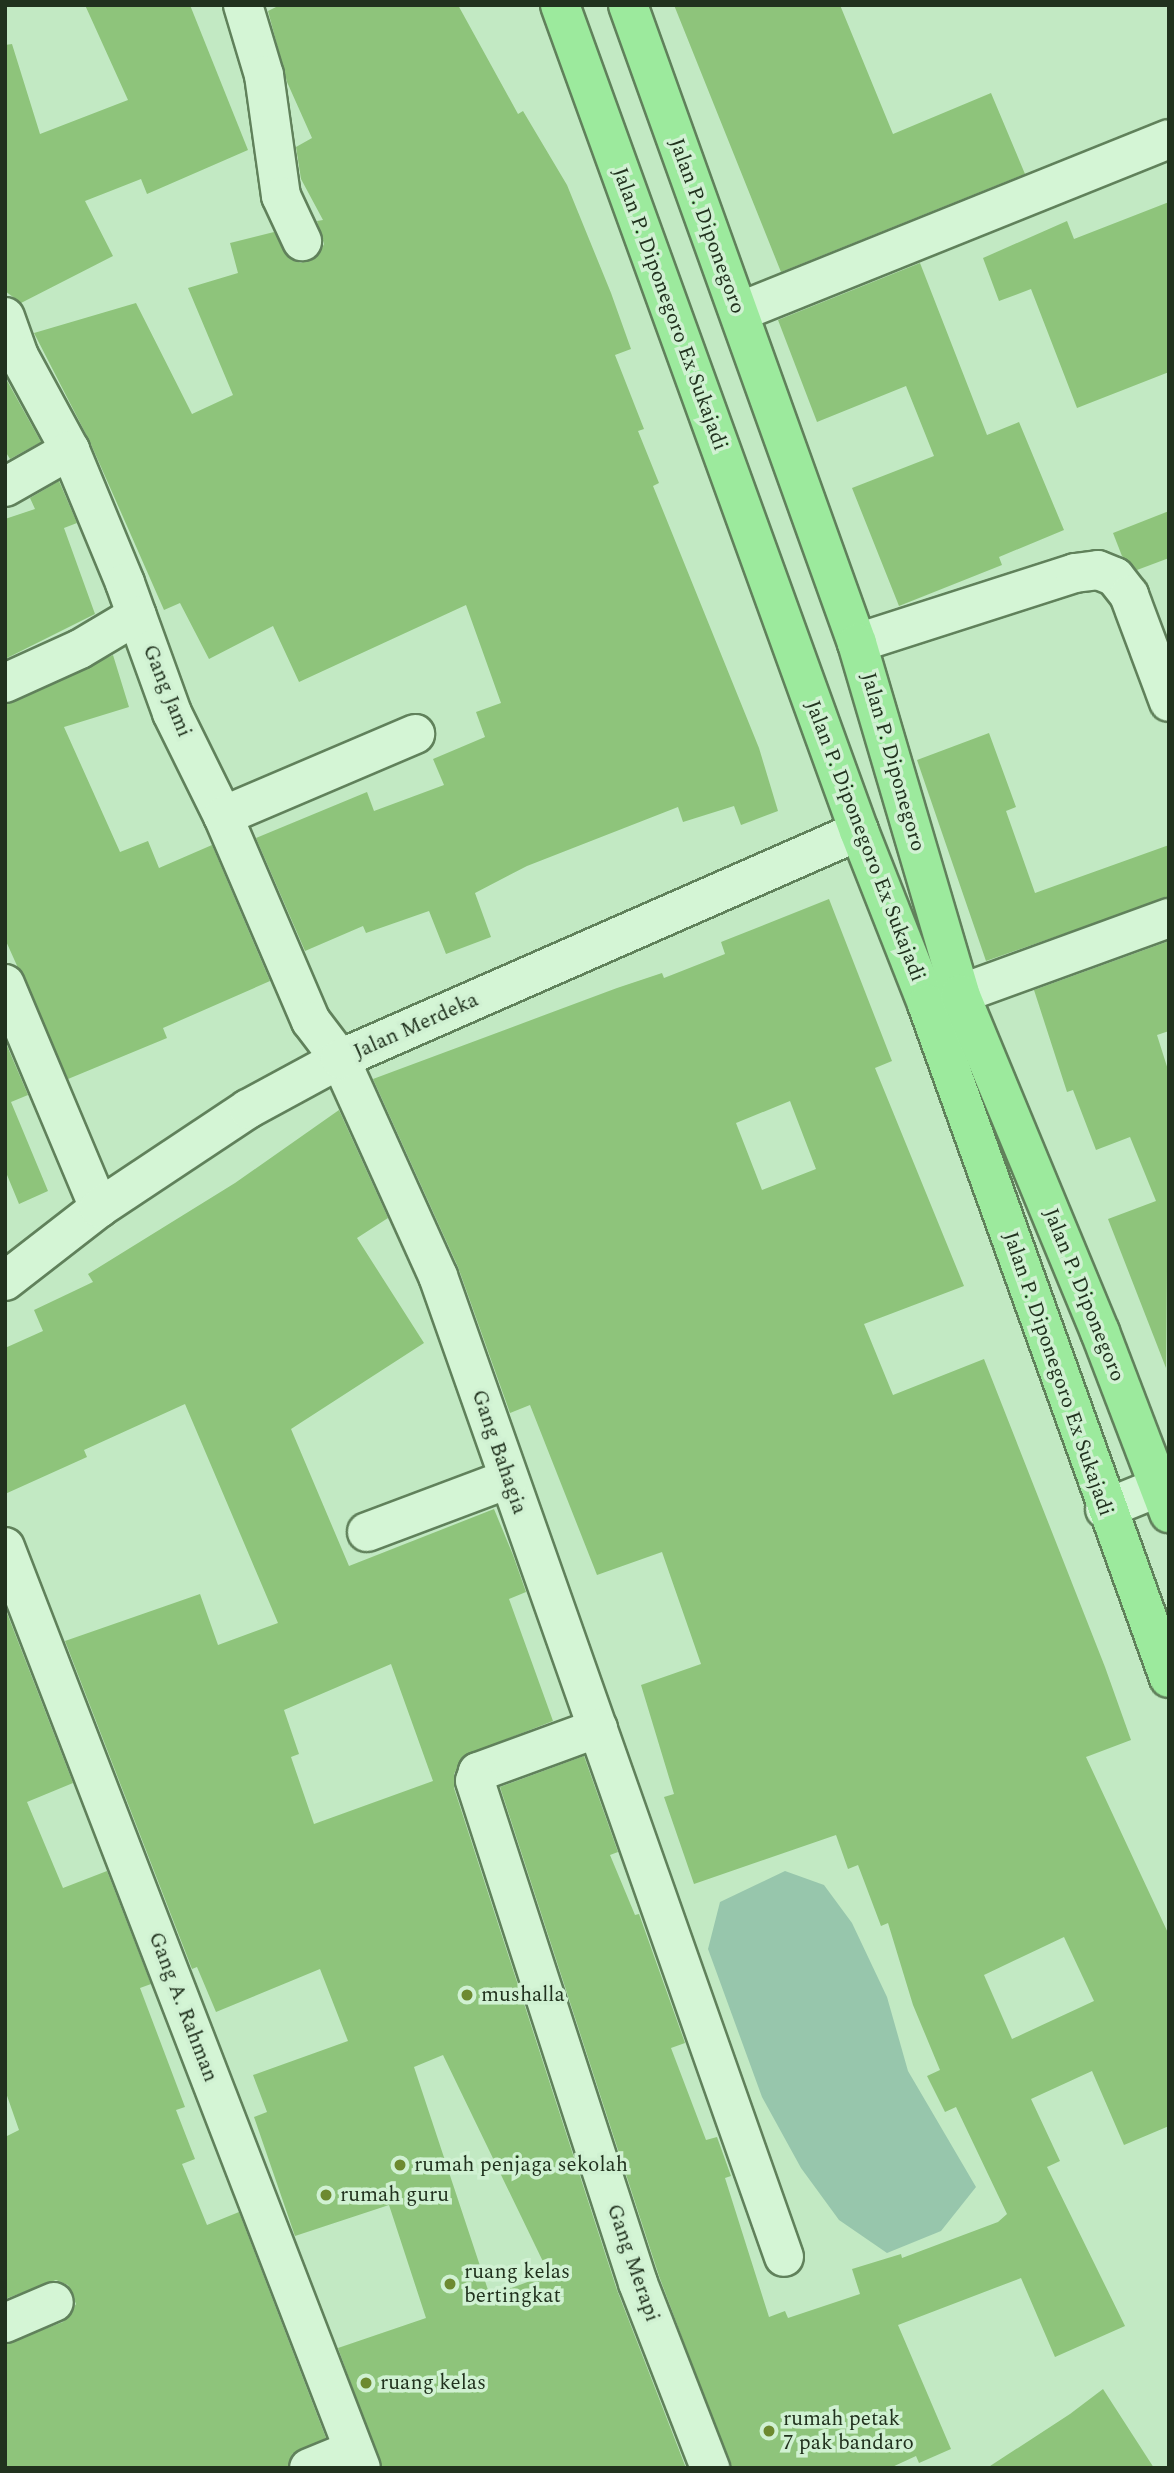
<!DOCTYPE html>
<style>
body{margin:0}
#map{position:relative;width:1174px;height:2473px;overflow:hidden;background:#c2e9c3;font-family:Spectral,serif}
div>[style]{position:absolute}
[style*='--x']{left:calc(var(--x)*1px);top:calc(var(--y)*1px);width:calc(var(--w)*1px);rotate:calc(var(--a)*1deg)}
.green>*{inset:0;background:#97c6ac}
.building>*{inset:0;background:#8ec47b}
.roads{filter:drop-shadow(2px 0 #60815b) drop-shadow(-2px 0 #60815b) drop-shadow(0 2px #60815b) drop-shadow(0 -2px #60815b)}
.minor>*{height:38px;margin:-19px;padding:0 19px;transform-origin:19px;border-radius:19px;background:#d4f5d5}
.major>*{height:38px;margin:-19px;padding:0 19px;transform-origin:19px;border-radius:19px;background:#9cea9d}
.dots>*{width:19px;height:19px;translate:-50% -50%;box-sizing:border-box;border:4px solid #d0f1d2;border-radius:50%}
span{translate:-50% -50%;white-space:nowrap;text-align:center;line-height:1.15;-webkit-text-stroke:7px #d0f1d2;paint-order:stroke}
.street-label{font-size:21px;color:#21321e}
.poi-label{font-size:21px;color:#21321e}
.left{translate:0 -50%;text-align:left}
.frame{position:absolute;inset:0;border:7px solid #21321e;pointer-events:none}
</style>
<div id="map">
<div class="green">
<i style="clip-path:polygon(785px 1871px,824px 1885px,852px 1923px,887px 1997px,908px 2071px,976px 2187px,941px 2231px,887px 2253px,839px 2220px,801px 2168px,762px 2097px,708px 1949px,720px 1902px)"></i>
</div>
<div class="building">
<i style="clip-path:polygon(85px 5px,190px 5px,248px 150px,147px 194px,141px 179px,85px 201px,113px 256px,21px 303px,5px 291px,5px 45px,12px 44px,40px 134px,128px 100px)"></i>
<i style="clip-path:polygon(280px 5px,458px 5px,518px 114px,523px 111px,567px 185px,611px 293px,631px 349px,615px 355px,644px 429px,638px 431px,659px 483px,653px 486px,759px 748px,778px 811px,741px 825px,734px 806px,683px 822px,678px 807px,527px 866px,475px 893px,491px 937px,446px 954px,429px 911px,366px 933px,363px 926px,305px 951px,256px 838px,367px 792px,374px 811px,444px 785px,433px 759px,485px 737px,476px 712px,501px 703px,466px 605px,299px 682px,273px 626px,209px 659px,180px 603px,164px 610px,90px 442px,34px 333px,136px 303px,192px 414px,233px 395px,188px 288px,238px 273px,230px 243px,274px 232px,289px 258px,301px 263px,319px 254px,324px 244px,317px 221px,323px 220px,301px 179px,296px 147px,312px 138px,287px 82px,268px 11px)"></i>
<i style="clip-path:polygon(674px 5px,840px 5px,893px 134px,991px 93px,1025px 174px,781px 272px)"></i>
<i style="clip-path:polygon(1169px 202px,1169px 372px,1077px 408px,1031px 289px,999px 301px,983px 258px,1067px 221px,1074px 239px)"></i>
<i style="clip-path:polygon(920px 263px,987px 435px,1019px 422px,1064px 530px,999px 557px,1002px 565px,899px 606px,852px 488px,934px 456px,906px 386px,817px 422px,778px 320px)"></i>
<i style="clip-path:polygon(5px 377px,41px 442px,10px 459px,5px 451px)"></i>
<i style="clip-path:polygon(59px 481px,77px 523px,64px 528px,95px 614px,5px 659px,5px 519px,35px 509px,30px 498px)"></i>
<i style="clip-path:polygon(1169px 511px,1169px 558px,1137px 570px,1122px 556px,1113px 533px)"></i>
<i style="clip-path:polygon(113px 655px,129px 707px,64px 727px,120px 852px,148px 841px,159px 868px,212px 845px,270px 981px,163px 1028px,167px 1038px,68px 1079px,5px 939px,5px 704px)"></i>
<i style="clip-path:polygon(989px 733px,1016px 807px,1006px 811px,1035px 893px,1169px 845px,1169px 897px,986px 961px,917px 760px)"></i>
<i style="clip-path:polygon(evenodd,829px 899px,892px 1061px,875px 1068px,964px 1286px,864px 1324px,893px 1395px,984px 1359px,1105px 1667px,1131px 1740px,1086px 1757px,1169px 1935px,1169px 2126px,1124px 2145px,1092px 2071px,1031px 2099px,1060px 2161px,1047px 2167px,1125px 2326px,1055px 2357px,1021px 2278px,898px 2325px,951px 2449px,919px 2463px,916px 2456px,890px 2468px,731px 2468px,659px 2276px,500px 1787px,584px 1756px,618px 1852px,610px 1855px,635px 1915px,639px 1914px,685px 2043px,671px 2048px,706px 2140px,717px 2137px,731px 2176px,725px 2178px,769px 2317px,785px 2311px,788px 2318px,860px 2294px,852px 2269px,901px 2254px,902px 2258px,998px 2222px,1007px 2214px,956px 2107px,945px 2112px,927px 2076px,940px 2070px,913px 2005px,888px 1923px,881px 1926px,858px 1865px,848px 1869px,836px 1835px,694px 1884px,664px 1797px,674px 1794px,641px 1685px,701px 1664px,662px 1552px,597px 1575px,530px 1405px,510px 1413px,458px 1267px,373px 1079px,617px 988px,662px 973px,664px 978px,725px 954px,721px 942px,829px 899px,790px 1101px,816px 1169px,762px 1190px,736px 1123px,790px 1101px,829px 899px,1064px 1937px,1094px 2001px,1012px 2039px,984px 1975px,1064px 1937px)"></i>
<i style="clip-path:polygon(1169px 941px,1169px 1031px,1157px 1035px,1169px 1073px,1166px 1368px,1108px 1219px,1156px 1201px,1130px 1137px,1096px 1150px,1073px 1090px,1067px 1092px,1034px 990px)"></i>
<i style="clip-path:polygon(5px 1041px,28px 1095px,11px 1102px,48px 1191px,19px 1204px,5px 1170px)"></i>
<i style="clip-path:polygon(evenodd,339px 1110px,388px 1218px,357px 1238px,424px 1343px,291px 1429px,349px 1566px,494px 1509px,513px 1555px,526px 1592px,509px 1599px,553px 1721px,463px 1756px,454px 1774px,454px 1788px,617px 2290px,686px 2468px,382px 2468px,338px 2348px,426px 2318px,389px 2205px,295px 2236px,254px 2117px,267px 2112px,253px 2075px,348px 2041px,320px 1969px,216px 2012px,197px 1967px,192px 1969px,65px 1641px,200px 1594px,218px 1645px,278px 1623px,185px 1404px,84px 1450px,87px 1457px,5px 1494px,5px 1348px,43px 1331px,34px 1310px,93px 1282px,88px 1274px,235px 1183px,339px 1110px,391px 1664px,433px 1781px,314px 1824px,291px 1757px,299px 1754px,284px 1710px,391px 1664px,339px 1110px,443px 2055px,549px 2274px,490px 2296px,414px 2067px,443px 2055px)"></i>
<i style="clip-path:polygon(5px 1608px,73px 1783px,27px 1802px,63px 1888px,107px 1871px,151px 1984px,140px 1988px,185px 2107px,176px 2110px,195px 2159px,182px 2164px,207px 2225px,239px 2212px,326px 2438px,292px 2454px,288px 2468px,5px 2468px,5px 2344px,63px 2322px,76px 2304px,68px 2285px,56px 2280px,5px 2299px,5px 2137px,19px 2130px,5px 2090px)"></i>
<i style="clip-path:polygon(1103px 2389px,1154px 2468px,987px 2468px,1070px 2414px)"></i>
</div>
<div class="roads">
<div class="minor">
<i style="--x:243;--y:5;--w:73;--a:73.3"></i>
<i style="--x:264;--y:75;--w:122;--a:82"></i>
<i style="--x:281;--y:196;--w:50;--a:65"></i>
<i style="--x:739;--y:312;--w:463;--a:-21.9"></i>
<i style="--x:5;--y:317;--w:41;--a:70.3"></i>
<i style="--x:19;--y:356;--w:107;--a:61.5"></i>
<i style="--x:70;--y:450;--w:144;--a:67.5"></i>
<i style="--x:125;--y:583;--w:138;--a:70.1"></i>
<i style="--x:172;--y:713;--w:115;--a:63.7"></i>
<i style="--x:223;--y:816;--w:223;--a:66.8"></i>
<i style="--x:311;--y:1021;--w:48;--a:52.7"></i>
<i style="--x:340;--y:1059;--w:238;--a:65.7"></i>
<i style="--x:438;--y:1276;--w:1040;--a:70.57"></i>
<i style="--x:5;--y:487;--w:75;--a:-29.6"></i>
<i style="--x:857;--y:643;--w:229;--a:-17.8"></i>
<i style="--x:1075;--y:573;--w:23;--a:-7"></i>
<i style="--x:1098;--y:570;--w:18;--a:22"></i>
<i style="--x:1115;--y:577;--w:23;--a:52"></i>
<i style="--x:1129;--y:595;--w:114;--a:69.5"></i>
<i style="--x:5;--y:683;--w:82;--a:-24.4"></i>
<i style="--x:80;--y:649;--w:66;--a:-30.8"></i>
<i style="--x:223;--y:816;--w:209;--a:-23.1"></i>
<i style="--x:5;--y:984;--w:243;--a:67.2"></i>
<i style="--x:960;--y:994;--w:222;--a:-20"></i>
<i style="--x:5;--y:1281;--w:119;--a:-37.8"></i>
<i style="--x:99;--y:1208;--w:179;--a:-33.6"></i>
<i style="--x:248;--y:1109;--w:105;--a:-28.5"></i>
<i style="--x:340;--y:1059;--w:567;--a:-23.72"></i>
<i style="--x:1105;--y:1509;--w:69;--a:-22.1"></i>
<i style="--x:367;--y:1532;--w:151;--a:-20.6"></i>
<i style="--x:5;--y:1547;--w:987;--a:68.87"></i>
<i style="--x:598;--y:1728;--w:128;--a:159.9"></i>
<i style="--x:478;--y:1772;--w:9;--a:108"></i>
<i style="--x:475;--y:1781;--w:528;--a:72.01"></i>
<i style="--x:638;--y:2283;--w:199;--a:68.7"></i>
<i style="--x:5;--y:2323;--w:53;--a:-23.2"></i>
<i style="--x:309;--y:2468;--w:48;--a:-22.2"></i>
</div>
<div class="major">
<i style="--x:560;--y:5;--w:878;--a:70.1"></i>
<i style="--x:859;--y:831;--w:186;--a:68.5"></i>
<i style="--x:927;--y:1004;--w:716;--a:70.25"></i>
<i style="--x:628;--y:5;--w:678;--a:70.26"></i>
<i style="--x:857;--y:643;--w:366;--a:73.6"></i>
<i style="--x:960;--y:994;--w:366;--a:67.5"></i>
<i style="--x:1100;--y:1332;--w:194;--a:69.1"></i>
</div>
</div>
<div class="dots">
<i style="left:467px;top:1995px;background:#6d8a30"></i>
<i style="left:400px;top:2165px;background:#6d8a30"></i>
<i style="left:326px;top:2195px;background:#6d8a30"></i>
<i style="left:450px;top:2284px;background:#6d8a30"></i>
<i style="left:366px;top:2383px;background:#6d8a30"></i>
<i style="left:769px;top:2431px;background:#6d8a30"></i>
</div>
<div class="street-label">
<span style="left:707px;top:226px;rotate:70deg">Jalan P. Diponegoro</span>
<span style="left:670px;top:309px;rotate:70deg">Jalan P. Diponegoro Ex Sukajadi</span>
<span style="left:167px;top:691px;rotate:68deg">Gang Jami</span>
<span style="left:893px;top:762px;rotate:74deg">Jalan P. Diponegoro</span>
<span style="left:865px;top:841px;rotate:69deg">Jalan P. Diponegoro Ex Sukajadi</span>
<span style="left:416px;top:1026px;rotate:-24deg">Jalan Merdeka</span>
<span style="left:1084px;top:1295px;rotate:68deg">Jalan P. Diponegoro</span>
<span style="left:1058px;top:1374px;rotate:71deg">Jalan P. Diponegoro Ex Sukajadi</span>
<span style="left:499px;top:1452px;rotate:71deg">Gang Bahagia</span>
<span style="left:183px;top:2007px;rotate:69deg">Gang A. Rahman</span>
<span style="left:633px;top:2263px;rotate:71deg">Gang Merapi</span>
</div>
<div class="poi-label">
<span class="left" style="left:481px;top:1995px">mushalla</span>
<span class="left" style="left:414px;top:2165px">rumah penjaga sekolah</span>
<span class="left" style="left:340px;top:2195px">rumah guru</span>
<span class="left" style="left:464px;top:2284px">ruang kelas<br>bertingkat</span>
<span class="left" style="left:380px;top:2383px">ruang kelas</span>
<span class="left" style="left:783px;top:2431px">rumah petak<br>7 pak bandaro</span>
</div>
<div class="frame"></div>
</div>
